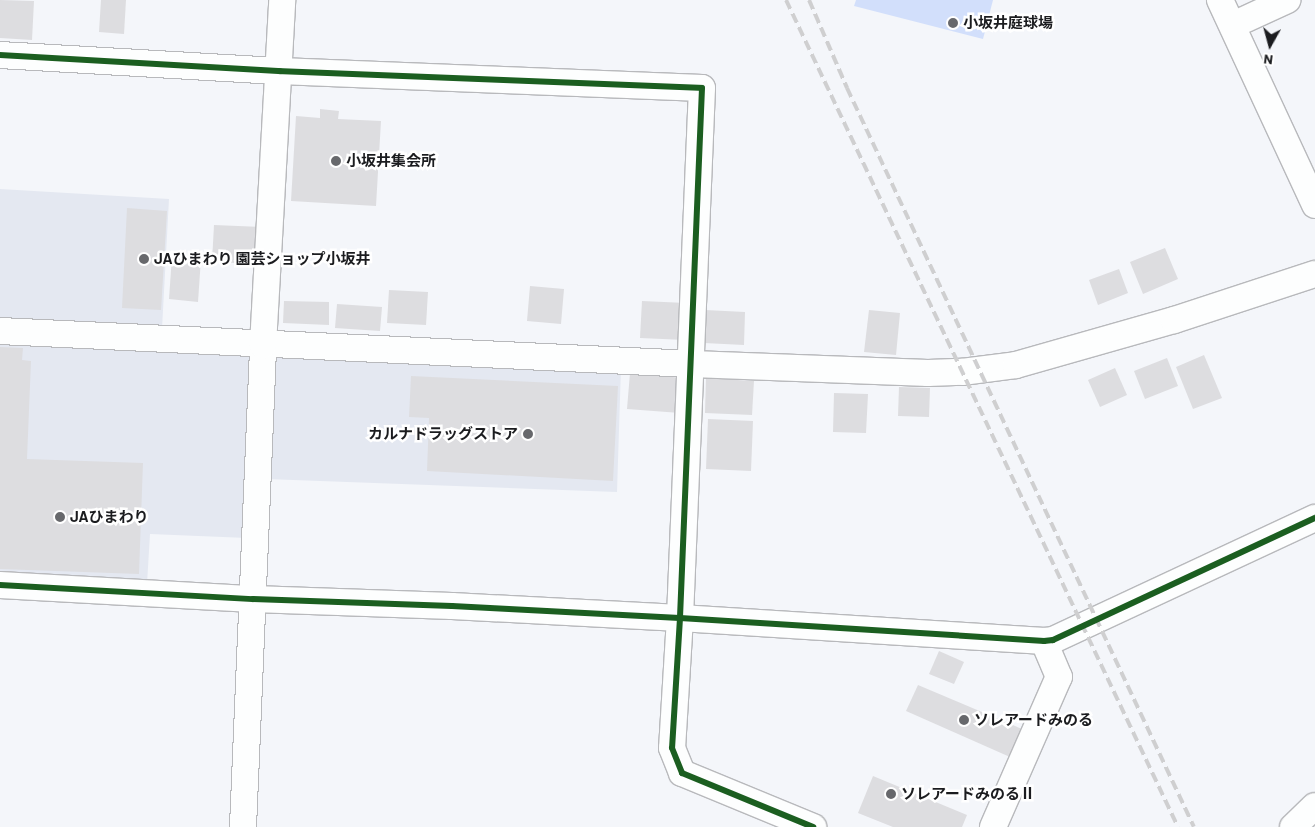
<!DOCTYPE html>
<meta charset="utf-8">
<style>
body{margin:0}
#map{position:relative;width:1315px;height:827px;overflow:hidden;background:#f4f6fa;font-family:Barlow,"Noto Sans JP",sans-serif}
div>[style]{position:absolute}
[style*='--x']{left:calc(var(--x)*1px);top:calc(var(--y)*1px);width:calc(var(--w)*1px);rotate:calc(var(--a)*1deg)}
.built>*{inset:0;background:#e4e8f1}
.green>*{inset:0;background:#d2dffb}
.building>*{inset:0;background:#dddde0}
.roads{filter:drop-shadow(1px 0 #b8b9bc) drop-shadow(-1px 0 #b8b9bc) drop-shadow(0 1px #b8b9bc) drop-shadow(0 -1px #b8b9bc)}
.minor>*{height:26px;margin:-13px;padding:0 13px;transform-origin:13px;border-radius:13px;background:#fdfefe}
.rail>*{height:4px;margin-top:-2px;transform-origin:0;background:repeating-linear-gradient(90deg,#cfcfd0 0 10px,transparent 0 15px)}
.cycleway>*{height:6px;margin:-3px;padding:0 3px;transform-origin:3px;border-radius:3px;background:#1b5e20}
.dots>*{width:14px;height:14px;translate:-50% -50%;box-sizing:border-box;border:2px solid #fff;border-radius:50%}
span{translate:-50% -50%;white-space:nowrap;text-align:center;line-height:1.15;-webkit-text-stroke:5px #fff;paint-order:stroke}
.poi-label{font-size:15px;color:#1b1c1f;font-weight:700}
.left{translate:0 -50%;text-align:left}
.right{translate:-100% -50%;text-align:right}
.north{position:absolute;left:1245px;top:20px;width:50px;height:50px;-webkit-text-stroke:4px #fff;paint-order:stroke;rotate:187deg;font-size:14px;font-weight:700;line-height:20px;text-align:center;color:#1b1c1f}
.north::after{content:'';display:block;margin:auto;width:18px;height:22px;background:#1b1c1f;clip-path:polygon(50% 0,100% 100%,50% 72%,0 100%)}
</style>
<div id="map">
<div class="built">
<i style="clip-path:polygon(0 189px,169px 199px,162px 329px,0 319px)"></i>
<i style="clip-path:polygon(0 339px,248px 351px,255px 359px,247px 538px,150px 534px,147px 584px,0 576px)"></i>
<i style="clip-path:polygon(271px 354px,621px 367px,617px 492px,266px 479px)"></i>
</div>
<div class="green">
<i style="clip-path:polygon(856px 0,993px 0,983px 39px,854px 6px)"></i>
</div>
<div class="building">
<i style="clip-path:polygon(0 0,34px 1px,32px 40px,0 38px)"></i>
<i style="clip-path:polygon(101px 0,126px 0,124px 34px,99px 32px)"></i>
<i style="clip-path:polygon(320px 109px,339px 111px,338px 119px,381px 121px,376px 206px,291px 201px,296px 116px,320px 118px)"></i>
<i style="clip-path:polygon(127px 208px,167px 211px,161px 310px,122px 308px)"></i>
<i style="clip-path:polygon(214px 225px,259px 227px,258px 264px,212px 262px)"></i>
<i style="clip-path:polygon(1165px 248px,1178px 279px,1143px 294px,1130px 262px)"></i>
<i style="clip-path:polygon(172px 256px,201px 258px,198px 302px,169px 299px)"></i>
<i style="clip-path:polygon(1119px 269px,1128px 293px,1098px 305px,1089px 280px)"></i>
<i style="clip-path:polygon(530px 286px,564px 289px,561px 324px,527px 321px)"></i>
<i style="clip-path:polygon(389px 290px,428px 292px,426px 325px,387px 323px)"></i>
<i style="clip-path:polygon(284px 301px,329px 302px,329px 325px,283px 323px)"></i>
<i style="clip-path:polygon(642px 301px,686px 303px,685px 340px,640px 338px)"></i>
<i style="clip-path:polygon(337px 304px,382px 307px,380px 331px,335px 328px)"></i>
<i style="clip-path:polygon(705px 310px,745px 312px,744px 345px,704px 343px)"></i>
<i style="clip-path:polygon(869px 310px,900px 313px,896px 355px,864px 352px)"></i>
<i style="clip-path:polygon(0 347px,23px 348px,22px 360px,31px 361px,27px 459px,143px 463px,139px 574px,0 569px)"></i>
<i style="clip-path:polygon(1204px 355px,1222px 398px,1193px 409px,1176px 367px)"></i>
<i style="clip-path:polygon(1167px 358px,1178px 386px,1145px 399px,1134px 371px)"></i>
<i style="clip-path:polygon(1115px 368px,1127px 395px,1100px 407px,1088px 380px)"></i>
<i style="clip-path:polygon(630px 373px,683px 378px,680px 413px,627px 409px)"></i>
<i style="clip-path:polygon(411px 376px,618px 386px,613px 481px,427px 471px,429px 418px,409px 417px)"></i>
<i style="clip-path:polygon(706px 378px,754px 381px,752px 415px,705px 413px)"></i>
<i style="clip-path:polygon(899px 387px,930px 388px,929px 417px,898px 416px)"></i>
<i style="clip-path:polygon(834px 393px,868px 394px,866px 433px,833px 432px)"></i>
<i style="clip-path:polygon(708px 419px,753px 421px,751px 471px,706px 469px)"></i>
<i style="clip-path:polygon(939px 651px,964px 662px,954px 684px,929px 674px)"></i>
<i style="clip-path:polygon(918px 685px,1022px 729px,1010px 757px,906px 711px)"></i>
<i style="clip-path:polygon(873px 776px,967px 815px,962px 827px,893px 827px,858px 813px)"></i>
</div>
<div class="roads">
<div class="minor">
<i style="--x:1220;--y:0;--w:226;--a:65.1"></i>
<i style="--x:1233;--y:25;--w:60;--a:-24.8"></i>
<i style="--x:0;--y:55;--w:280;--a:3.3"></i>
<i style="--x:280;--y:71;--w:422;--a:2.3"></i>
<i style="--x:702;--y:88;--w:530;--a:92.38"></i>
<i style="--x:680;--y:618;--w:130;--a:93.5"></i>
<i style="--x:672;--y:748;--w:27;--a:68"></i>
<i style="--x:682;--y:773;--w:142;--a:22.4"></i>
<i style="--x:0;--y:331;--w:693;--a:2.73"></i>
<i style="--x:692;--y:364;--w:236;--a:2.2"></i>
<i style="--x:928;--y:373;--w:34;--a:-2"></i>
<i style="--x:962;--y:372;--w:54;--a:-7.4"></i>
<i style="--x:1016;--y:365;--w:164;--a:-15.9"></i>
<i style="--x:1174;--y:320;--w:148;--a:-18.1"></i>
<i style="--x:0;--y:585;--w:253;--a:3.2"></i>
<i style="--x:253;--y:599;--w:199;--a:2"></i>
<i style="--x:452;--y:606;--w:228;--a:3"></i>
<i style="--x:680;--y:618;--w:365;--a:3.6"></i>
<i style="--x:1044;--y:641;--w:9;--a:-6"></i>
<i style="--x:1053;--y:640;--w:289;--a:-25"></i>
<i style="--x:243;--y:827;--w:482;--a:-87.6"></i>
<i style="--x:263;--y:345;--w:346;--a:-86.8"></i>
<i style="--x:993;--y:827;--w:164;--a:-66.3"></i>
<i style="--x:1059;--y:677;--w:39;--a:-113"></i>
<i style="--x:1293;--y:827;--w:30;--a:-44"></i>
</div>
</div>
<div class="rail">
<i style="--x:786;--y:0;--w:915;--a:64.64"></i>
<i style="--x:809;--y:0;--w:96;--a:66.6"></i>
<i style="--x:847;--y:88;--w:816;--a:64.85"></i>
</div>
<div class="cycleway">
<i style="--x:0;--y:55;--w:280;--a:3.3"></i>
<i style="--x:280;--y:71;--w:422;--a:2.3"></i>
<i style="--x:702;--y:88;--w:530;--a:92.38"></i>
<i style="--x:680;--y:618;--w:130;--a:93.5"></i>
<i style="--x:672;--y:748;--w:27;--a:68"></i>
<i style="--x:682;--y:773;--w:142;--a:22.4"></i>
<i style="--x:0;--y:585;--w:253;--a:3.2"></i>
<i style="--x:253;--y:599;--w:199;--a:2"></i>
<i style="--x:452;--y:606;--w:228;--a:3"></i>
<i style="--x:680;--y:618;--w:365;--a:3.6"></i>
<i style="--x:1044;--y:641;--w:9;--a:-6"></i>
<i style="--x:1053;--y:640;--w:289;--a:-25"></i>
</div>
<div class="dots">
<i style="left:953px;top:23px;background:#67686c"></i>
<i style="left:336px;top:161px;background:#67686c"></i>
<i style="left:144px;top:259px;background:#67686c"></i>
<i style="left:528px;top:434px;background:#67686c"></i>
<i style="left:60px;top:517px;background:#67686c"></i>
<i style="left:964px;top:720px;background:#67686c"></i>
<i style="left:891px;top:794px;background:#67686c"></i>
</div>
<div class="poi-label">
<span class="left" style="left:963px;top:23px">小坂井庭球場</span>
<span class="left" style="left:346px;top:161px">小坂井集会所</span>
<span class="left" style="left:154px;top:259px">JAひまわり 園芸ショップ小坂井</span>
<span class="right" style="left:518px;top:434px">カルナドラッグストア</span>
<span class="left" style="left:70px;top:517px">JAひまわり</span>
<span class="left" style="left:974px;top:720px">ソレアードみのる</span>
<span class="left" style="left:901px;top:794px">ソレアードみのるⅡ</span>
</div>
<div class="north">N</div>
</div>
